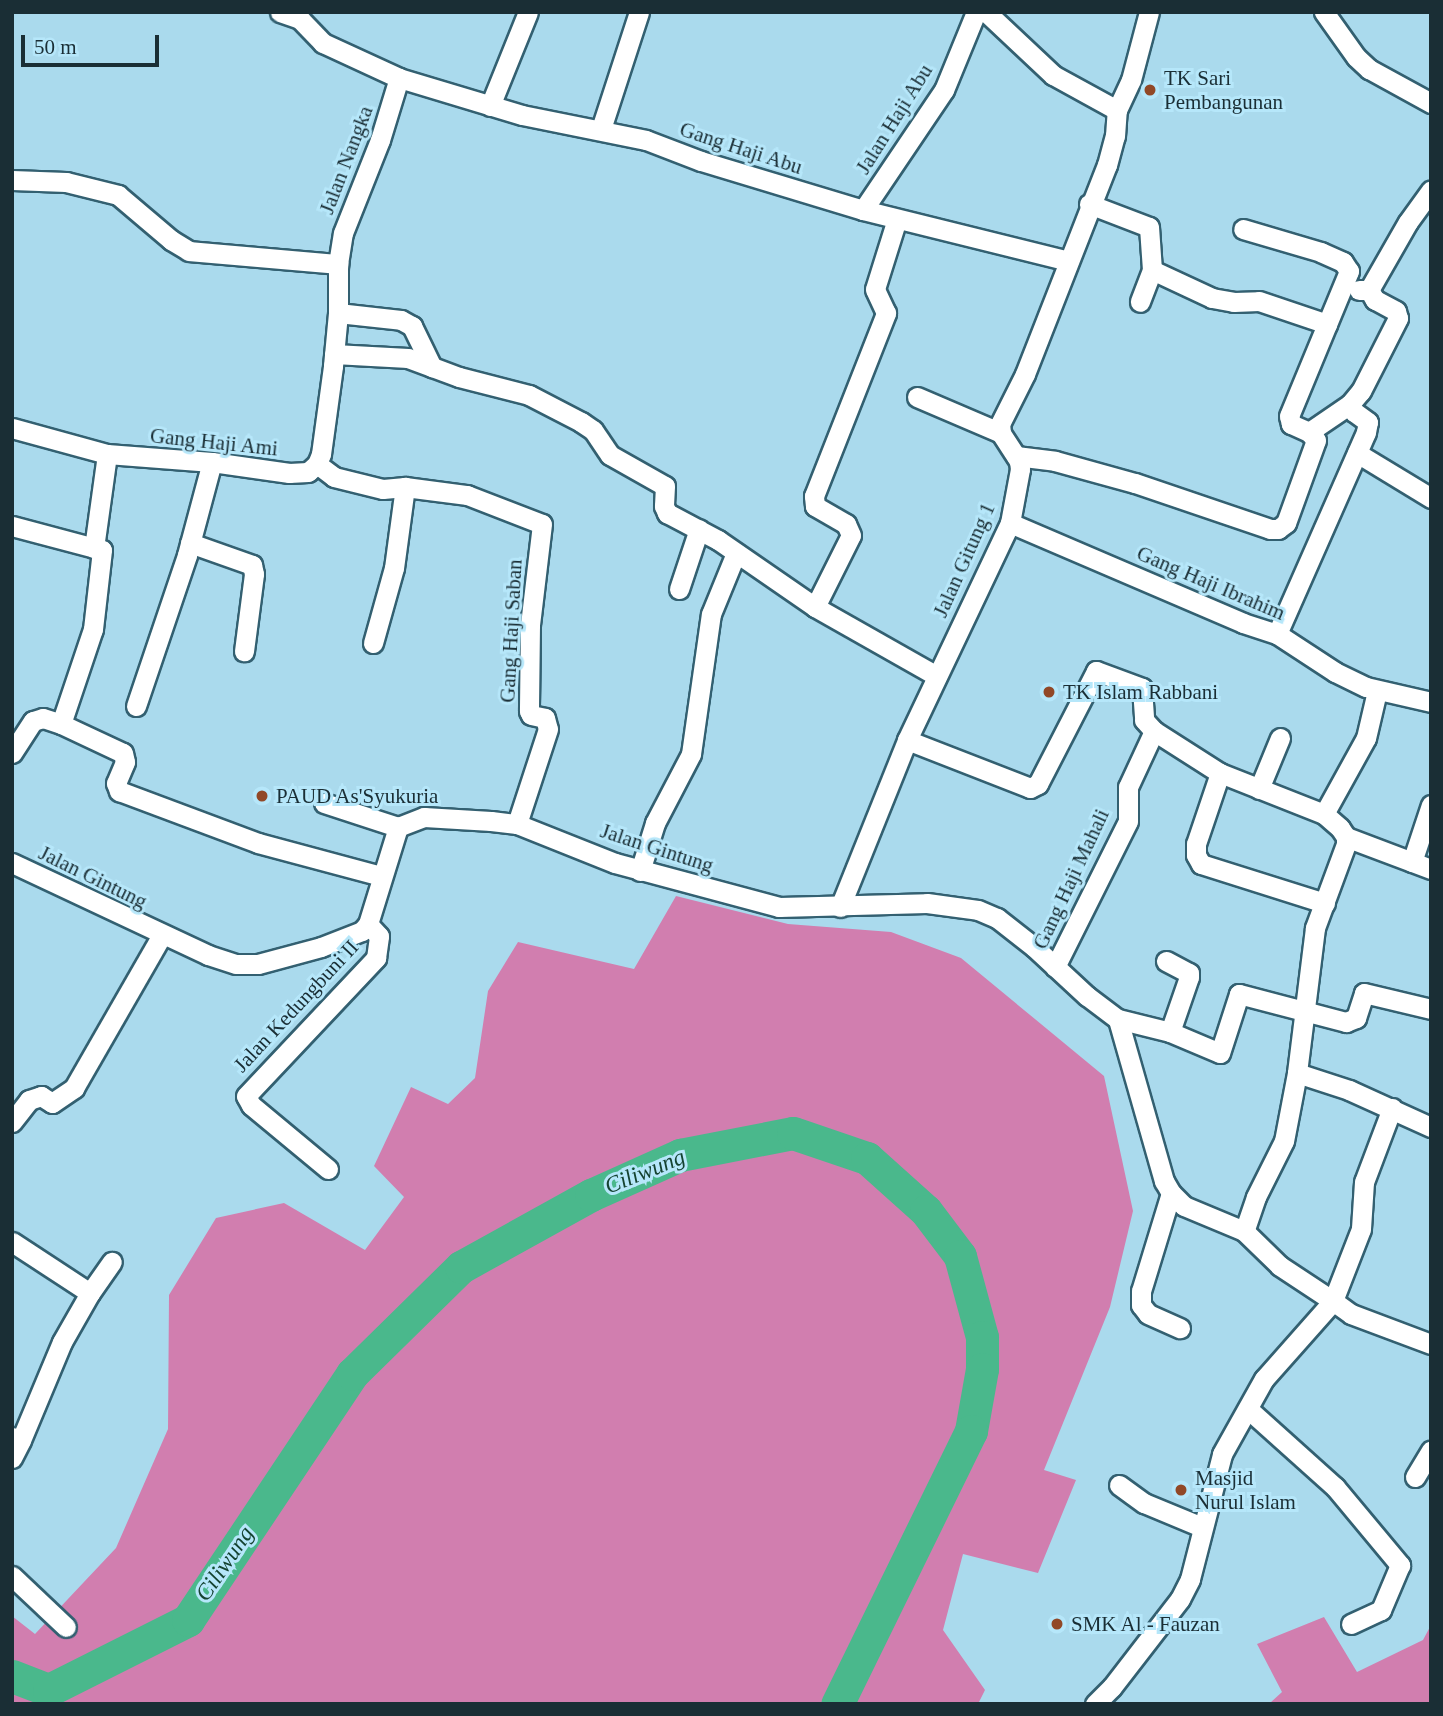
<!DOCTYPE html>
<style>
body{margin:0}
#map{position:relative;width:1443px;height:1716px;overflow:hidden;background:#aadaed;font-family:"Times New Roman",serif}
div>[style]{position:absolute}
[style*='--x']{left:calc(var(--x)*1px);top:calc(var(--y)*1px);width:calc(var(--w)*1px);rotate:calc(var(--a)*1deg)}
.forest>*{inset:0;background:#d17eaf}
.river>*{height:33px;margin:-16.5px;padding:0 16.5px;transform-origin:16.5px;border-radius:16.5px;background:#4ab88c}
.roads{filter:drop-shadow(2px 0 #336071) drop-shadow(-2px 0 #336071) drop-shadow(0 2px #336071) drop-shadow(0 -2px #336071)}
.minor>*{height:19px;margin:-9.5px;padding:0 9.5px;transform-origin:9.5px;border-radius:9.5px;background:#fff}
.dots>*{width:19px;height:19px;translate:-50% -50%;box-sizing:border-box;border:4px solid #b6e7fa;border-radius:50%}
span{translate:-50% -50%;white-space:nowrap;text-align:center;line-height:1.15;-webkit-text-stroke:6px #b6e7fa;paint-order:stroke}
.poi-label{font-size:21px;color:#1a2e35}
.left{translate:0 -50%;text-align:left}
.street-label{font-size:21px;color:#1a2e35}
.water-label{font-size:23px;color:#154331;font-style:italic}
.frame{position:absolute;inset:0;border:14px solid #1a2e35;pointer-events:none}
.scale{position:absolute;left:21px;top:35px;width:138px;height:32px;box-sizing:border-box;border:4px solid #1a2e35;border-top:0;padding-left:9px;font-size:21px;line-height:24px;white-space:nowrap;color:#1a2e35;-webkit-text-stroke:5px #b6e7fa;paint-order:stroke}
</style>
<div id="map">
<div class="forest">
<i style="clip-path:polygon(676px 896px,788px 924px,891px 932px,961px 958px,1104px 1076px,1133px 1211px,1110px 1307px,1044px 1470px,1076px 1480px,1038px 1573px,963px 1554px,943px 1630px,985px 1690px,978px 1704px,12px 1704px,12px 1616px,35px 1634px,116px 1548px,168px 1429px,169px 1295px,216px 1218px,284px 1203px,365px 1250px,404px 1197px,374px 1166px,411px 1087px,448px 1104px,475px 1078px,488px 991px,518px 942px,634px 969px)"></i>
<i style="clip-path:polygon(1324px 1617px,1357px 1672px,1423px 1640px,1431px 1625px,1431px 1704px,1269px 1704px,1282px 1692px,1257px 1644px)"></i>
</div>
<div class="river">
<i style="--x:12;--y:1676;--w:40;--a:21"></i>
<i style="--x:49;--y:1690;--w:156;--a:-26.7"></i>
<i style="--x:188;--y:1620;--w:296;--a:-56.3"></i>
<i style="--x:352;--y:1374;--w:153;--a:-44.5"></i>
<i style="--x:461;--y:1267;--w:149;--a:-29"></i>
<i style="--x:591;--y:1195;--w:98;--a:-24.2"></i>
<i style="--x:680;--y:1155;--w:115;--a:-11"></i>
<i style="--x:793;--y:1133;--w:78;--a:18.7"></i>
<i style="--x:867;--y:1158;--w:79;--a:41.9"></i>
<i style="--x:926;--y:1211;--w:56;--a:52.9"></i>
<i style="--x:960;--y:1256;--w:84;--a:74.8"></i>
<i style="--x:982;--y:1337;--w:32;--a:90"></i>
<i style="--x:982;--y:1369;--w:63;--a:100.1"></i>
<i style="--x:971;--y:1431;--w:304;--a:116.1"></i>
</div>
<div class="roads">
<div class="minor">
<i style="--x:280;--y:12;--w:21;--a:19"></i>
<i style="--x:986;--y:12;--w:92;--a:43.2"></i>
<i style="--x:1053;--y:75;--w:73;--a:28.7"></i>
<i style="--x:1324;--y:12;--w:55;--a:54.6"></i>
<i style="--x:1356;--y:57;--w:18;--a:43"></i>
<i style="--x:1369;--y:69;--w:71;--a:28.7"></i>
<i style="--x:399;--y:78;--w:128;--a:16.7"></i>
<i style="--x:522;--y:115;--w:126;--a:11.4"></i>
<i style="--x:646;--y:140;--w:59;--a:20.9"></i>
<i style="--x:701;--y:161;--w:169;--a:16.8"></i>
<i style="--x:863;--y:210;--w:212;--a:13.9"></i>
<i style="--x:490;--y:106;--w:101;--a:-68"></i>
<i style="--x:601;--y:129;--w:123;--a:-72"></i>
<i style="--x:12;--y:180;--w:54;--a:2.1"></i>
<i style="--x:66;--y:182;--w:54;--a:14"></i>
<i style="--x:118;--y:195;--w:70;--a:40.3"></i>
<i style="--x:171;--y:240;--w:21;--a:31"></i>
<i style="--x:189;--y:251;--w:150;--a:5"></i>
<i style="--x:1089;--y:204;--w:64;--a:21"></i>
<i style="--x:1149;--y:227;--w:43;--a:86"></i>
<i style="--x:1152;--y:270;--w:34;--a:111"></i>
<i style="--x:863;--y:210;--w:145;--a:-56"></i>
<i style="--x:944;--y:90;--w:84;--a:-67.7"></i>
<i style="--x:1152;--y:270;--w:66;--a:25"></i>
<i style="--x:1212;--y:298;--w:22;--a:10"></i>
<i style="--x:1234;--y:302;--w:25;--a:-2"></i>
<i style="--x:1259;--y:301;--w:72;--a:18.7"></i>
<i style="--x:1359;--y:290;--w:10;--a:0"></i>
<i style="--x:1369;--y:290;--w:78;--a:-60.2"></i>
<i style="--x:1408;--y:222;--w:39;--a:-54"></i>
<i style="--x:338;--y:313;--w:63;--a:6.3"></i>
<i style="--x:401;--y:320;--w:13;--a:29"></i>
<i style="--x:412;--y:326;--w:46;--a:64"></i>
<i style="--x:334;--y:354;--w:74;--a:3.1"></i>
<i style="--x:408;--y:358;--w:54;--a:20.4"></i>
<i style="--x:459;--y:377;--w:72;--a:14.4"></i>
<i style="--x:529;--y:395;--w:59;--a:27.4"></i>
<i style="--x:581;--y:422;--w:14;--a:34"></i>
<i style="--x:593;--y:430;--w:30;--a:56"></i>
<i style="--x:610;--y:455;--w:63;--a:29.4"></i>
<i style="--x:665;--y:486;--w:20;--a:93"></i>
<i style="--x:664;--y:506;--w:8;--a:67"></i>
<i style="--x:667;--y:513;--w:58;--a:27.9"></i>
<i style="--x:718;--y:540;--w:118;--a:34.6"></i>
<i style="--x:815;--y:607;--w:140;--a:29.5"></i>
<i style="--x:917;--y:397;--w:91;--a:23.2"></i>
<i style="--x:12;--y:428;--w:98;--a:15.3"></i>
<i style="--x:107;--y:454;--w:105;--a:4.4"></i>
<i style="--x:212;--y:462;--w:78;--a:8.1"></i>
<i style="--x:289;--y:473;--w:19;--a:-3"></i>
<i style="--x:308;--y:472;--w:12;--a:-42"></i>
<i style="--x:317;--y:464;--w:11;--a:-68"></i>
<i style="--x:321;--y:454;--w:89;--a:-82.2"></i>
<i style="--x:333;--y:366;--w:53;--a:-84.6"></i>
<i style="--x:338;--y:313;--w:49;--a:-90"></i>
<i style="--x:338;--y:264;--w:31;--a:-81"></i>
<i style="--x:343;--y:233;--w:100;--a:-68.3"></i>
<i style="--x:380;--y:140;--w:65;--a:-73"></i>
<i style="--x:399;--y:78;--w:84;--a:-155.3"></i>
<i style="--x:323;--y:43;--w:33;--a:-134"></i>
<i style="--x:1309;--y:432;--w:50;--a:-34.3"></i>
<i style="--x:1350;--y:404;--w:17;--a:-50"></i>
<i style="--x:1361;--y:391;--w:82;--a:-63.1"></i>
<i style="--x:1398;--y:318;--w:7;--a:-106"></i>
<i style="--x:1396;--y:311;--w:24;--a:-152"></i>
<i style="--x:1375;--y:300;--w:12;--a:-121"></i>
<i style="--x:1357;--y:453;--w:87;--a:31.3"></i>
<i style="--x:1016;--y:456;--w:39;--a:7"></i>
<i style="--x:1055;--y:461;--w:83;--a:15.4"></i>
<i style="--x:1135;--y:483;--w:143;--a:18.8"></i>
<i style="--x:1270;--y:529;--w:8;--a:0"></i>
<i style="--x:1278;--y:529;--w:10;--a:-37"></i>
<i style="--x:1286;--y:523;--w:88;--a:-70.1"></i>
<i style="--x:1316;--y:440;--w:11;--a:-131"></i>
<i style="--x:1309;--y:432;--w:20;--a:-156"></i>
<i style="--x:1291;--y:424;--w:8;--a:-104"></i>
<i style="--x:1289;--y:416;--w:157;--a:-67.5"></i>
<i style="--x:1349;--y:271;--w:11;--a:-124"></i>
<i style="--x:1343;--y:262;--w:24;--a:-156"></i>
<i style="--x:1321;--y:252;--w:81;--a:-163.6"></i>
<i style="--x:317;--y:464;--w:21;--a:37"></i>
<i style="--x:334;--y:477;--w:50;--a:13.8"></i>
<i style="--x:383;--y:489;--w:22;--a:-5"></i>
<i style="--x:405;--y:487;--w:63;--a:7.4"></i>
<i style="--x:467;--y:495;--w:80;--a:21.1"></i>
<i style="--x:542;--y:524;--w:102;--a:96.8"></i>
<i style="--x:530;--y:625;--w:86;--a:90.7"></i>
<i style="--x:529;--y:711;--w:4;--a:63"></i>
<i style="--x:531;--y:715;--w:14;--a:12"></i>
<i style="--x:545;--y:718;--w:11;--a:75"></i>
<i style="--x:548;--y:729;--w:100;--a:108.1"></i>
<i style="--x:1010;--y:523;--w:254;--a:23.2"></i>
<i style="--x:1243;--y:623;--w:36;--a:18"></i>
<i style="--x:1277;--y:634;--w:69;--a:33.2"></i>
<i style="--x:1335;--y:672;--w:34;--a:26"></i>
<i style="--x:1366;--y:687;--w:67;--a:13"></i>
<i style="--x:12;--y:526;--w:93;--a:14.9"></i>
<i style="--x:102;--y:550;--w:80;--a:96.5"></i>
<i style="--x:93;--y:629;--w:100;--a:108.6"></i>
<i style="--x:61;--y:724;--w:68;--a:25.1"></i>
<i style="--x:123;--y:753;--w:9;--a:77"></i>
<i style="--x:125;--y:762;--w:23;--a:113"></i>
<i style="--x:116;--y:783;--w:9;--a:69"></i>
<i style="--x:119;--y:791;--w:148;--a:20.5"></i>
<i style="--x:258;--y:843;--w:127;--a:15"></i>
<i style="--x:190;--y:543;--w:66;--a:19.5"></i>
<i style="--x:252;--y:565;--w:9;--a:77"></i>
<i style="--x:254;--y:574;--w:78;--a:97.4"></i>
<i style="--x:94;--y:548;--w:95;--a:-82.1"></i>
<i style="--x:679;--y:589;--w:63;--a:-71.6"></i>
<i style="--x:815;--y:607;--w:80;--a:-63.4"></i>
<i style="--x:851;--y:535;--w:12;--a:-114"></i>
<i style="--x:846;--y:524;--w:36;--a:-150"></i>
<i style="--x:815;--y:506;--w:10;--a:-96"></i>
<i style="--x:814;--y:496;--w:197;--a:-68.5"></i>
<i style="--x:886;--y:313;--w:26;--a:-115"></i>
<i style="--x:875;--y:289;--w:73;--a:-72.6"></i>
<i style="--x:1277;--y:634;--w:221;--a:-66.2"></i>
<i style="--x:1366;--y:432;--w:10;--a:-79"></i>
<i style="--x:1368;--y:422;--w:17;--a:-144"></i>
<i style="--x:1354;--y:412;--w:9;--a:-117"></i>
<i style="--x:373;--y:643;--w:78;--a:-74.4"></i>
<i style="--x:394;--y:568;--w:82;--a:-82.3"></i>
<i style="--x:136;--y:706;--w:159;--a:-71.3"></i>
<i style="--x:187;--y:555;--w:96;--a:-75"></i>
<i style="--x:907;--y:740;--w:132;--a:21.3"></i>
<i style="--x:1030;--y:788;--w:9;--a:-27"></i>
<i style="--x:1038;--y:784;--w:127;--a:-62.8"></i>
<i style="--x:1096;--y:671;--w:49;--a:20.3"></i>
<i style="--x:1142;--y:688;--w:32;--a:86"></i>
<i style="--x:1144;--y:720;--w:15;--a:48"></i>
<i style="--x:1154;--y:731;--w:78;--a:32.5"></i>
<i style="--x:1220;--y:773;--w:112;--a:21.5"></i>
<i style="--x:1324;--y:814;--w:21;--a:41"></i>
<i style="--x:1340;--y:828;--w:11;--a:56"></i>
<i style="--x:1346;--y:837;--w:7;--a:90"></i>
<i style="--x:1346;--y:844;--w:90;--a:110.3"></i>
<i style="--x:1315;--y:928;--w:146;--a:97.1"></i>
<i style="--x:1297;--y:1073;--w:69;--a:100.8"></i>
<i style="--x:1284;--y:1141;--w:63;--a:116.6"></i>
<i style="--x:1256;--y:1197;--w:36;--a:109"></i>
<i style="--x:12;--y:753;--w:38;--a:-57"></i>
<i style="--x:33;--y:721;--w:10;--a:-17"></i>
<i style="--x:43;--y:718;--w:19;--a:18"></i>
<i style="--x:1220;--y:773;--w:75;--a:108.7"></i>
<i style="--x:1196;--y:844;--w:11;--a:90"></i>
<i style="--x:1196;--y:855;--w:10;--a:61"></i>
<i style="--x:1201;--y:864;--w:130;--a:17.5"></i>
<i style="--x:1259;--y:789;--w:55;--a:-67.6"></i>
<i style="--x:324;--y:803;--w:78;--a:18"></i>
<i style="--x:1324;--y:814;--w:87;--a:-61.1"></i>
<i style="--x:1366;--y:738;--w:48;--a:-76.8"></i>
<i style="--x:1346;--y:837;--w:91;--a:20.6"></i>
<i style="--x:1412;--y:862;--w:60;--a:-71.6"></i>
<i style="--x:12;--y:863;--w:217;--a:25.1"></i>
<i style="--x:208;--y:955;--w:29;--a:18"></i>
<i style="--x:236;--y:964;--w:22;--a:0"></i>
<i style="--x:258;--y:964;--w:65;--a:-15.1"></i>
<i style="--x:321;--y:947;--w:44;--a:-21.3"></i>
<i style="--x:362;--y:931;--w:9;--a:-49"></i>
<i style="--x:368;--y:924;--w:102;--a:-72.8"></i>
<i style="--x:398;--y:827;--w:28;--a:-21"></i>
<i style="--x:424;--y:817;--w:67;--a:3.4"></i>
<i style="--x:491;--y:821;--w:26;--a:7"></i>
<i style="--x:517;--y:824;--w:105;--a:21.7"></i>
<i style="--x:615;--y:863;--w:170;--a:15"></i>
<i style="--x:779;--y:907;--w:148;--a:-1.5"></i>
<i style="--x:927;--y:903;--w:51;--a:7.8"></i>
<i style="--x:978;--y:910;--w:21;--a:23"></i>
<i style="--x:997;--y:918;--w:47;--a:38.1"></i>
<i style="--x:1034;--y:947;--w:72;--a:42.8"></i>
<i style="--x:1087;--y:996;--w:39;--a:37"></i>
<i style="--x:1118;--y:1019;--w:54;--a:14"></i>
<i style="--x:1170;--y:1032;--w:54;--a:22.8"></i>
<i style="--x:1220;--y:1053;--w:62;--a:-72.1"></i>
<i style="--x:1239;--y:994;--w:111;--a:14.7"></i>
<i style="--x:1346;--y:1022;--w:11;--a:-22"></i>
<i style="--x:1356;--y:1018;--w:26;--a:-72"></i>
<i style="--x:1364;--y:993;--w:69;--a:13.4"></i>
<i style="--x:640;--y:871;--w:50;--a:-72.6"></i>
<i style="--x:655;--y:823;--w:78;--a:-62.4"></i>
<i style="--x:691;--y:754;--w:141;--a:-81.9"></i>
<i style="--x:711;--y:614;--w:66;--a:-67.7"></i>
<i style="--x:840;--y:907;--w:180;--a:-68.1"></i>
<i style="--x:907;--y:740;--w:240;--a:-64.6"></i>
<i style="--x:1010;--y:523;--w:55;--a:-79.5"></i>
<i style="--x:1020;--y:469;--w:8;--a:-97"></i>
<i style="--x:1019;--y:461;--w:33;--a:-123"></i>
<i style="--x:1001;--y:433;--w:9;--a:-96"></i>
<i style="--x:1000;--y:424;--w:56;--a:-63.4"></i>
<i style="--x:1025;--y:374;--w:225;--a:-68.6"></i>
<i style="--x:1107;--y:165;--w:30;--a:-75"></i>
<i style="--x:1115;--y:136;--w:26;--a:-86"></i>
<i style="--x:1117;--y:110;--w:33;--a:-65"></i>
<i style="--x:1131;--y:80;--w:70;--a:-75.2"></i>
<i style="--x:1166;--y:961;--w:26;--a:28"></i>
<i style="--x:1189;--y:973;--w:4;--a:90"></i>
<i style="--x:1189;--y:977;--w:58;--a:109.1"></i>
<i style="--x:1055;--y:967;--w:163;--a:-63.4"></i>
<i style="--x:1128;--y:821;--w:34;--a:-90"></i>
<i style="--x:1128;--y:787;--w:62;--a:-65.1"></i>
<i style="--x:1297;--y:1073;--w:55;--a:18.1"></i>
<i style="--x:1349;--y:1090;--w:90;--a:24.3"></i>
<i style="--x:1392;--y:1108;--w:79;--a:110.7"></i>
<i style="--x:1364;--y:1182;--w:47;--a:93.7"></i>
<i style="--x:1361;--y:1229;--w:77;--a:111.3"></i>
<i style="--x:1333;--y:1301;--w:22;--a:36"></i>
<i style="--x:1351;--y:1314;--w:85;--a:20.6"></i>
<i style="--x:12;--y:1122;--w:28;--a:-52"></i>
<i style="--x:29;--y:1100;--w:13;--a:-18"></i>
<i style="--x:41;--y:1096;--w:13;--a:32"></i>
<i style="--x:52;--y:1103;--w:27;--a:-34"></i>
<i style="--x:74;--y:1088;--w:177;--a:-60.1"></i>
<i style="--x:328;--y:1169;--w:100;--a:-140.3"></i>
<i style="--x:251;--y:1105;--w:10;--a:-119"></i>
<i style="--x:246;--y:1096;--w:190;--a:-46.7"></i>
<i style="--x:376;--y:958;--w:22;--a:-82"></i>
<i style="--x:379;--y:936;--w:16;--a:-133"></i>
<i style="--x:1171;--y:1193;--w:102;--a:107"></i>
<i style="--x:1141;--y:1291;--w:14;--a:90"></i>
<i style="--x:1141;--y:1305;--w:11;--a:52"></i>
<i style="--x:1148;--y:1314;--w:35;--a:24"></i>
<i style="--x:12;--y:1242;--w:93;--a:33.2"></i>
<i style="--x:1248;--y:1409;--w:117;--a:41.9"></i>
<i style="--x:1335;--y:1487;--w:102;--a:50.2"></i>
<i style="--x:1400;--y:1565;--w:49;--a:112.9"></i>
<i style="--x:1381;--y:1610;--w:33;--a:155"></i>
<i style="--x:12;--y:1437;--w:9;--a:18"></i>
<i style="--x:21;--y:1440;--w:106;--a:-67.3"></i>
<i style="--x:62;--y:1342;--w:56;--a:-60.3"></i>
<i style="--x:90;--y:1293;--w:38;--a:-55"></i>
<i style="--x:12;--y:1458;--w:20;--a:-63"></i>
<i style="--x:1415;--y:1477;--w:31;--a:-59"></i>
<i style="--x:1119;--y:1485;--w:31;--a:36"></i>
<i style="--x:1144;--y:1503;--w:63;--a:22.5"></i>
<i style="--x:12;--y:1576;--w:74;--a:43.4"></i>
<i style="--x:1095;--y:1704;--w:24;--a:-45"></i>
<i style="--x:1112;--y:1687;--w:111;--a:-52.3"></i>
<i style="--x:1180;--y:1599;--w:22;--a:-63"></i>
<i style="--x:1190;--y:1579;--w:129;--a:-75.6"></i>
<i style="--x:1222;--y:1454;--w:86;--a:-60.8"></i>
<i style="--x:1264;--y:1379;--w:104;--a:-48.5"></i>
<i style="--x:1333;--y:1301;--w:64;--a:-146.6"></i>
<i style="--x:1280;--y:1266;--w:50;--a:-135.8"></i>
<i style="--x:1244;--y:1231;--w:65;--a:-157.4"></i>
<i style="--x:1184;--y:1206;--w:18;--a:-135"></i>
<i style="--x:1171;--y:1193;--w:14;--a:-120"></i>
<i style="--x:1164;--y:1181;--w:168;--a:-105.9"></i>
</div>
</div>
<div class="dots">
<i style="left:1150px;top:90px;background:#914827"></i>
<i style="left:1049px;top:692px;background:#914827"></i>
<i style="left:262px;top:796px;background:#914827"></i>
<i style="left:1181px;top:1490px;background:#914827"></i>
<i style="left:1057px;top:1624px;background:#914827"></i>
</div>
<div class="poi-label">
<span class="left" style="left:1164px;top:90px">TK Sari<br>Pembangunan</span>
<span class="left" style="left:1063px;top:692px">TK Islam Rabbani</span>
<span class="left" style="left:276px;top:796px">PAUD As'Syukuria</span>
<span class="left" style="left:1195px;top:1490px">Masjid<br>Nurul Islam</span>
<span class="left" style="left:1071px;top:1624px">SMK Al - Fauzan</span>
</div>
<div class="street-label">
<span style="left:894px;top:119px;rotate:-58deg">Jalan Haji Abu</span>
<span style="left:741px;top:148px;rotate:18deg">Gang Haji Abu</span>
<span style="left:346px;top:160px;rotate:-69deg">Jalan Nangka</span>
<span style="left:214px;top:442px;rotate:6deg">Gang Haji Ami</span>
<span style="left:964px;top:560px;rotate:-66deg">Jalan Gitung 1</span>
<span style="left:1211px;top:583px;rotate:23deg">Gang Haji Ibrahim</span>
<span style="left:511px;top:631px;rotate:-87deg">Gang Haji Saban</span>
<span style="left:657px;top:848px;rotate:18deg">Jalan Gintung</span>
<span style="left:93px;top:877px;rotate:26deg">Jalan Gintung</span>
<span style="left:1071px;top:879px;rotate:-65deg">Gang Haji Mahali</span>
<span style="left:296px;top:1006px;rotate:-47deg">Jalan Kedungbuni II</span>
</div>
<div class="water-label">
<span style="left:645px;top:1172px;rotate:-22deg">Ciliwung</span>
<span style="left:225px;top:1564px;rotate:-56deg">Ciliwung</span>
</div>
<div class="frame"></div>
<div class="scale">50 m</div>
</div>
